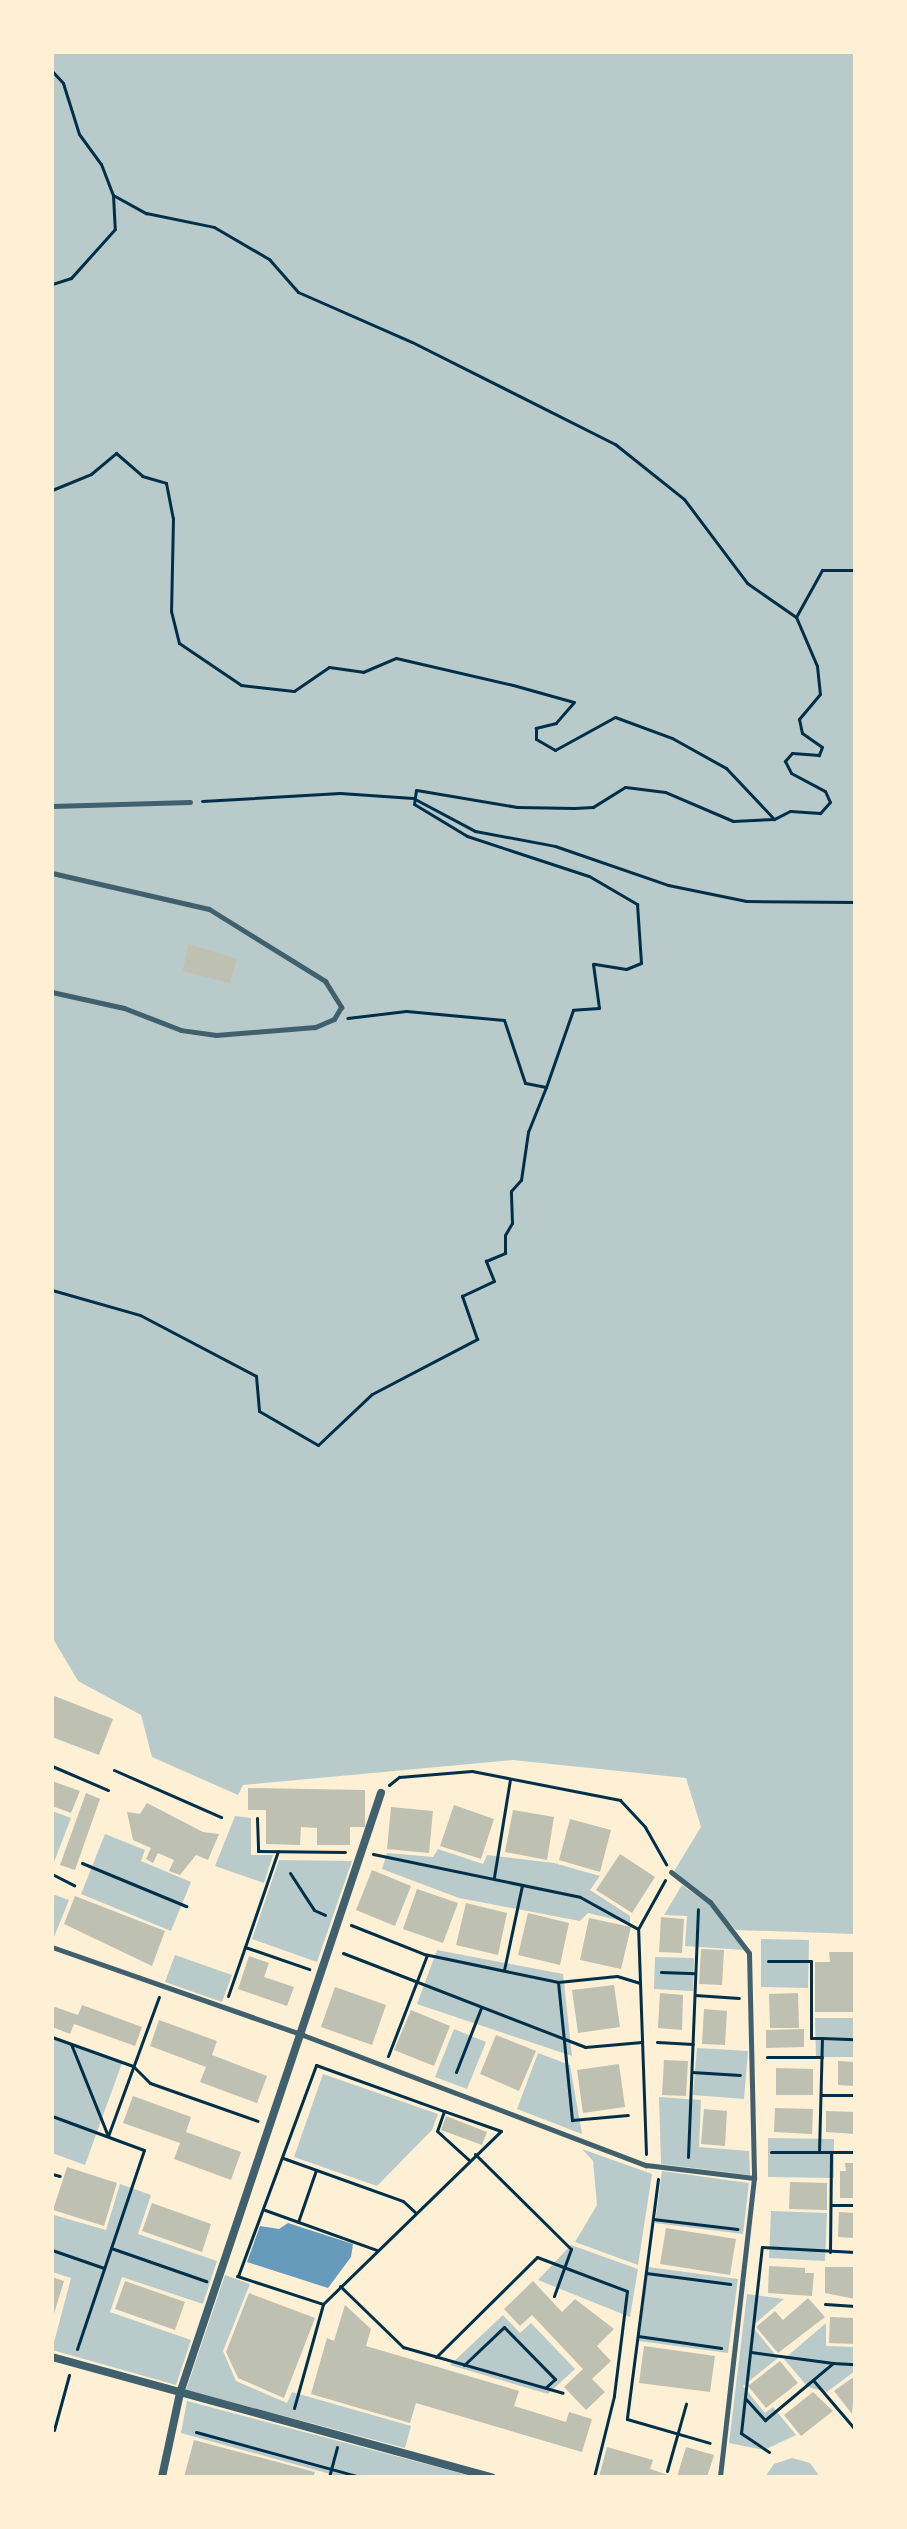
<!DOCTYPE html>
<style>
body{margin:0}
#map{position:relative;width:907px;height:2529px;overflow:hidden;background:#fdf0d5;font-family:"Golos Text",sans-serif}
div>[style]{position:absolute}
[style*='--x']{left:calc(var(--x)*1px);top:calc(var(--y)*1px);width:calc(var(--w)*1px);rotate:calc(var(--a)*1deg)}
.green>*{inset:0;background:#b9caca}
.water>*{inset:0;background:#669bbc}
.building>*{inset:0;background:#bec0b2}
.path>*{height:3px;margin:-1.5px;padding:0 1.5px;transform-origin:1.5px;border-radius:1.5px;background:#003049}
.service>*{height:5px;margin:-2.5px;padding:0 2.5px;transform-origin:2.5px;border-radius:2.5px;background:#3f606c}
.minor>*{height:8px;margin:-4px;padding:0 4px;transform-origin:4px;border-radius:4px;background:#3f606c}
span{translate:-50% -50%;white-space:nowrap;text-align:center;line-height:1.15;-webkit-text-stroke:8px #fdf0d5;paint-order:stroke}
.frame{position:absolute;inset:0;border:54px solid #fdf0d5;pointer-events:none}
</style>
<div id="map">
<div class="green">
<i style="clip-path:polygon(52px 52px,855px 52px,855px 1934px,736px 1930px,673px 1873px,701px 1827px,686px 1778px,513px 1760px,243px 1785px,238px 1795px,152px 1757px,141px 1715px,78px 1681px,52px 1637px)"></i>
<i style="clip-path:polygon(52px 1811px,71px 1818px,54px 1862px,52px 1861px)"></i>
<i style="clip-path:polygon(235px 1816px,251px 1818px,251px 1855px,273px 1855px,264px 1883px,215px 1866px)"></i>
<i style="clip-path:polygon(105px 1834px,145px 1850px,141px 1861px,191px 1882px,171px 1931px,81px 1894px)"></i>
<i style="clip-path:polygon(438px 1849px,483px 1864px,487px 1855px,554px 1863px,600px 1876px,590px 1890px,630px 1916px,630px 1923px,588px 1913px,580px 1921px,459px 1898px,382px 1869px,387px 1853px,433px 1857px)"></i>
<i style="clip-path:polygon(279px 1860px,352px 1861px,317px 1962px,252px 1939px)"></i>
<i style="clip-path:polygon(682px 1885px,709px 1904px,744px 1950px,685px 1946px,687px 1916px,664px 1915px)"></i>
<i style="clip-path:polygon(52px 1894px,69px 1900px,52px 1942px)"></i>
<i style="clip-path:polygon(761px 1939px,809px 1940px,808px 1988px,761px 1987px)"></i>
<i style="clip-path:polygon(437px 1950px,563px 1974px,572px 2056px,417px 2004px)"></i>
<i style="clip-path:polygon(175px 1955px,232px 1975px,222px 2002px,165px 1982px)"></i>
<i style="clip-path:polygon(655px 1957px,694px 1958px,693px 1991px,654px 1989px)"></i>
<i style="clip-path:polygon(815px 2018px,855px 2018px,855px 2057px,816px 2057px)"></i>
<i style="clip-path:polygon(454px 2029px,486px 2042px,467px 2089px,435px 2077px)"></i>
<i style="clip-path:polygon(52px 2037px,122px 2063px,85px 2165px,52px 2153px)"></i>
<i style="clip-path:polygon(697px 2048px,748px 2051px,744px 2099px,693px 2095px)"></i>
<i style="clip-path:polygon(538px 2053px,570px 2065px,582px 2134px,517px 2109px)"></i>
<i style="clip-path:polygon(323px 2074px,438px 2114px,432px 2130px,377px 2186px,294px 2157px)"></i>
<i style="clip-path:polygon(659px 2097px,701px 2100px,699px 2147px,749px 2151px,750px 2175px,661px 2164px)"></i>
<i style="clip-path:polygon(768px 2138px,834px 2139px,834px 2178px,768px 2177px)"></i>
<i style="clip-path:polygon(582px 2149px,652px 2174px,638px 2265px,575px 2242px,597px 2205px,593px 2161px)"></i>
<i style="clip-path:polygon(662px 2171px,749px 2183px,743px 2234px,655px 2223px)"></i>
<i style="clip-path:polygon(120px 2184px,151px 2195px,138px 2234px,217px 2261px,203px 2304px,122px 2277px,110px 2312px,191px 2340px,176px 2385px,52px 2350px,71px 2278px,52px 2272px,54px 2215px,106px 2230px)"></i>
<i style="clip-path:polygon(771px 2211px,827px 2213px,825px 2261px,769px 2258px)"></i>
<i style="clip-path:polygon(571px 2245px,638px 2269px,630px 2317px,538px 2280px)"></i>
<i style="clip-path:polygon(648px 2267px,738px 2279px,728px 2353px,639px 2341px)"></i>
<i style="clip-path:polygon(225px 2275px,250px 2284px,223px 2351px,236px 2381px,287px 2403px,292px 2392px,411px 2426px,405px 2448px,186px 2390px)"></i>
<i style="clip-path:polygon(747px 2294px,784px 2299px,752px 2326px,778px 2358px,743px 2386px,765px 2413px,773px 2407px,796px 2435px,764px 2450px,729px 2443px)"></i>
<i style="clip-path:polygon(503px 2315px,520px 2333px,531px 2323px,575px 2369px,548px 2394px,450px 2365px)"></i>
<i style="clip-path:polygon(826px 2323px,826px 2346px,855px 2347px,855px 2371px,827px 2392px,808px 2387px,784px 2359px)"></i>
<i style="clip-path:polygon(187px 2401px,475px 2477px,341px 2477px,181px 2433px)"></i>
<i style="clip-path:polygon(792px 2458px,810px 2463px,820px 2477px,765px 2477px,774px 2464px)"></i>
</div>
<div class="water">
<i style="clip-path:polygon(288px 2223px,353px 2244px,351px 2257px,328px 2288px,247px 2262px,260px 2226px,279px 2229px)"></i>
</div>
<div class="building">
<i style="clip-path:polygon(188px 944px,237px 959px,230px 983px,183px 971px)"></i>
<i style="clip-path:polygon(52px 1695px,113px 1719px,99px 1755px,52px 1737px)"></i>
<i style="clip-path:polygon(52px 1781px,80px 1791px,71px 1813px,52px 1806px)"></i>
<i style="clip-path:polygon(248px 1788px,365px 1790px,365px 1827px,350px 1827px,350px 1845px,317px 1845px,317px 1828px,301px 1827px,300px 1845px,266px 1844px,266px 1810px,248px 1810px)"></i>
<i style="clip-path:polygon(86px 1793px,100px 1799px,75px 1870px,60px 1865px)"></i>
<i style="clip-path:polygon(147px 1803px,203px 1832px,219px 1834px,208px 1860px,196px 1855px,180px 1875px,169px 1871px,174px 1860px,158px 1853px,153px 1863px,146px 1859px,151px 1848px,133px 1840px,127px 1812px,140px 1814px)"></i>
<i style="clip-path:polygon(454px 1805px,494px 1819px,481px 1859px,440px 1846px)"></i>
<i style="clip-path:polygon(391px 1807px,433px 1811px,429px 1853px,387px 1849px)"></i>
<i style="clip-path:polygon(513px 1810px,554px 1817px,547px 1860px,505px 1852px)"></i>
<i style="clip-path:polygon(570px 1819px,611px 1830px,600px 1872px,559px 1860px)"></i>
<i style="clip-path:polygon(620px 1854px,655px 1877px,632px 1913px,596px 1890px)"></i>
<i style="clip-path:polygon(372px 1870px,411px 1886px,395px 1926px,356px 1910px)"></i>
<i style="clip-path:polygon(417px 1889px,458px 1903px,443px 1943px,403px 1929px)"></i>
<i style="clip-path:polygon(75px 1896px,165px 1931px,152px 1966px,64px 1924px)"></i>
<i style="clip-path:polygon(466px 1903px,507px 1913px,498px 1955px,456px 1945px)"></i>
<i style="clip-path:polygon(528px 1913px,569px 1923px,560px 1965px,518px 1955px)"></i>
<i style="clip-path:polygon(661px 1917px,684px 1919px,682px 1953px,659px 1952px)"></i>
<i style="clip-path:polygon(589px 1918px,631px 1927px,621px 1969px,580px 1960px)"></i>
<i style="clip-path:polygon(701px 1949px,724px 1950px,722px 1985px,699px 1984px)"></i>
<i style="clip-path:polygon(829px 1952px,855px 1952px,855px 2012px,815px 2012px,815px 1962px,830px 1962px)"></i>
<i style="clip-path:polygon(249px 1956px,269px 1963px,264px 1977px,294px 1987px,287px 2006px,238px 1989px)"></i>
<i style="clip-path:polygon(614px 1985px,620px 2027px,578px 2033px,572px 1990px)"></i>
<i style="clip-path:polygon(335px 1987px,386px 2005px,372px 2045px,321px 2027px)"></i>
<i style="clip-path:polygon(660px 1993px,683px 1995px,682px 2030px,658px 2028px)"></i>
<i style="clip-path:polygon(798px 1993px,799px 2028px,770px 2028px,769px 1994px)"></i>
<i style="clip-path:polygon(82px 2005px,142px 2027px,135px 2046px,74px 2024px,70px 2034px,52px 2027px,52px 2006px,78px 2015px)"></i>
<i style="clip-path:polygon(704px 2009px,727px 2011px,725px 2045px,702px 2044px)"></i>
<i style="clip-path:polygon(411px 2010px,450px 2026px,434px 2066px,394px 2050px)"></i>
<i style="clip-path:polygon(159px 2020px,217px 2041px,212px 2055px,267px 2076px,257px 2103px,200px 2082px,206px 2067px,150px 2046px)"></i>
<i style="clip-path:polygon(804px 2029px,804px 2047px,766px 2048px,766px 2030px)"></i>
<i style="clip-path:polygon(496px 2035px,536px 2051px,519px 2091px,480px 2074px)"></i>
<i style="clip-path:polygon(664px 2060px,688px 2061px,686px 2096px,662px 2095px)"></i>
<i style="clip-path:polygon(838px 2061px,855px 2062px,855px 2086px,838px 2085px)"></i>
<i style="clip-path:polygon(619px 2064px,625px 2107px,583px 2113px,577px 2070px)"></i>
<i style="clip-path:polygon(776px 2068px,813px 2069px,813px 2095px,776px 2095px)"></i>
<i style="clip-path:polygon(133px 2096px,191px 2117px,186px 2132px,241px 2152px,231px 2180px,174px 2159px,180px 2143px,123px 2123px)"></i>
<i style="clip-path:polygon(775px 2108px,813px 2109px,812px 2134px,774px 2132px)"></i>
<i style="clip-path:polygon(704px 2109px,727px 2111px,725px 2146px,701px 2144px)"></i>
<i style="clip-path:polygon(826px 2111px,855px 2112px,855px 2134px,826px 2132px)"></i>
<i style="clip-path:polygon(446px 2116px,487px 2132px,482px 2145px,441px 2130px)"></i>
<i style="clip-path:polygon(845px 2163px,855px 2163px,855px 2198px,840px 2198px,840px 2171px,846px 2171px)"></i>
<i style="clip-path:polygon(67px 2167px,117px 2183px,104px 2226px,53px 2210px)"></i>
<i style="clip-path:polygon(790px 2182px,827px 2183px,827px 2210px,789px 2209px)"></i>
<i style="clip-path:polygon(152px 2203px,211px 2224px,202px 2252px,142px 2231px)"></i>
<i style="clip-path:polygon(839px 2212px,855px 2213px,855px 2238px,838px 2237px)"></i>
<i style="clip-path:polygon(666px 2228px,736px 2239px,730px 2275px,660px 2264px)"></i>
<i style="clip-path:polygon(769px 2266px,805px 2268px,805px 2273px,814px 2273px,812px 2296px,768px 2293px)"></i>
<i style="clip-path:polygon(825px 2267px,855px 2267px,855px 2299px,825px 2293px)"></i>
<i style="clip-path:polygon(52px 2277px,64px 2281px,53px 2317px,52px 2317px)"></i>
<i style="clip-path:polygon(125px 2281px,185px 2302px,175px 2330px,115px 2309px)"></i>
<i style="clip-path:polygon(533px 2281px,562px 2312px,575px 2299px,614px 2329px,597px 2346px,611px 2361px,592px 2379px,605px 2392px,586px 2410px,564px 2387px,583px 2369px,532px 2315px,520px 2326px,504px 2309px)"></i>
<i style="clip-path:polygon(249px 2293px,315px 2318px,284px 2398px,238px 2378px,226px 2352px)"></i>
<i style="clip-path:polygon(808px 2298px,825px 2317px,778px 2353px,756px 2327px,775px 2311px,783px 2320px)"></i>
<i style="clip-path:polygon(345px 2305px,371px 2329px,366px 2346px,519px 2391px,514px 2406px,566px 2422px,569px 2412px,592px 2419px,582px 2452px,416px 2403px,410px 2423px,311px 2394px,327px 2338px,334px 2341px)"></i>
<i style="clip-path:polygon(830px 2317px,854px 2318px,855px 2344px,829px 2343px)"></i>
<i style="clip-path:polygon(644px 2346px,715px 2356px,710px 2392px,639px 2383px)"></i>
<i style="clip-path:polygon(780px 2361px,798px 2383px,766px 2408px,748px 2386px)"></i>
<i style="clip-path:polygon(852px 2378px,855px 2379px,852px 2414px,834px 2391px)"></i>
<i style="clip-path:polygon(813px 2392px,833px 2411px,801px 2436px,784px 2415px)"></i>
<i style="clip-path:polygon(194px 2440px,315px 2472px,313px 2477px,184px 2477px)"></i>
<i style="clip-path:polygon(607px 2447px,653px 2460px,650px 2469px,674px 2477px,599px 2477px)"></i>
<i style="clip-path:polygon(686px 2447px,714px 2455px,707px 2477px,677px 2477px)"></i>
</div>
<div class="path">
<i style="--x:52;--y:71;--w:16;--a:47"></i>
<i style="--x:63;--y:83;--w:53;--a:72.6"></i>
<i style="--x:79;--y:134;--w:37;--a:54"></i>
<i style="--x:101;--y:164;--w:33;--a:69"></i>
<i style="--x:113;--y:195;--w:34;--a:87"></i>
<i style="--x:115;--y:229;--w:66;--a:131.9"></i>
<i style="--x:71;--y:278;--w:20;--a:162"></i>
<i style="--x:113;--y:195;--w:38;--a:29"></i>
<i style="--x:146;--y:213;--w:69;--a:11.6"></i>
<i style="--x:214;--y:227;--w:64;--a:30.2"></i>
<i style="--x:269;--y:259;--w:44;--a:48.7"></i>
<i style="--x:298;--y:292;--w:124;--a:23.7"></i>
<i style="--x:412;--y:342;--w:227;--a:26.7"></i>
<i style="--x:615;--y:444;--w:88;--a:38.6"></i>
<i style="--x:684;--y:499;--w:105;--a:53.1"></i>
<i style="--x:747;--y:583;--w:60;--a:34.8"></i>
<i style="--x:796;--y:617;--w:53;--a:66.8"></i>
<i style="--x:817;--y:666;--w:28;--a:84"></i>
<i style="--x:820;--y:694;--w:33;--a:130"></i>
<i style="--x:799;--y:719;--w:14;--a:78"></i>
<i style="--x:802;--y:733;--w:24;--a:35"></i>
<i style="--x:822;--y:747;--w:9;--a:111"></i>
<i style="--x:819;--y:755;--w:27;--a:-176"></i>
<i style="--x:792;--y:753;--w:11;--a:131"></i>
<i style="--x:785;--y:761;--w:13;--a:63"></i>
<i style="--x:791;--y:773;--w:38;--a:28"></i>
<i style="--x:825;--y:791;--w:12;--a:66"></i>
<i style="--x:830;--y:802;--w:15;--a:132"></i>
<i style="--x:820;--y:813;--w:30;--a:-176"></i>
<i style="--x:790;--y:811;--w:18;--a:153"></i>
<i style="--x:774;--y:819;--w:41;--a:177.2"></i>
<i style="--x:733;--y:821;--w:74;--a:-156.9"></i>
<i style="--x:665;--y:792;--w:40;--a:-172.9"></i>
<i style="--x:625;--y:787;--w:38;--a:148"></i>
<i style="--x:593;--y:807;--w:19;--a:177"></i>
<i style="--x:574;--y:808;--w:57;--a:-179"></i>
<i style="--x:517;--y:807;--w:102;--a:-170.4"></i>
<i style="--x:416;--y:790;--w:14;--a:98"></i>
<i style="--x:414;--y:804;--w:62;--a:31.1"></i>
<i style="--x:467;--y:836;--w:128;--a:18.2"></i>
<i style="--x:589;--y:876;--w:56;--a:30.3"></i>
<i style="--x:637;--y:904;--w:59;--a:86.1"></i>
<i style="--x:641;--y:963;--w:16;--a:158"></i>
<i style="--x:626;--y:969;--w:33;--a:-171"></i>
<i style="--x:593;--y:964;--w:44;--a:82.2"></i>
<i style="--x:599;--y:1008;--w:26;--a:176"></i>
<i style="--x:573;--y:1010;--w:82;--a:109.3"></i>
<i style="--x:546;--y:1087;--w:21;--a:-169"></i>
<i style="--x:525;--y:1083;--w:66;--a:-108.4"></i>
<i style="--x:504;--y:1020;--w:98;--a:-174.8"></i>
<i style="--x:406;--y:1011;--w:59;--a:173.2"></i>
<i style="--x:52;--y:490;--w:42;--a:-22.3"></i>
<i style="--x:91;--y:474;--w:33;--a:-40"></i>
<i style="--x:116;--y:453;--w:35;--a:41"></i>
<i style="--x:142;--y:476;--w:25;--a:16"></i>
<i style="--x:166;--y:483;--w:36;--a:79"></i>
<i style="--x:173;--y:518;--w:93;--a:91.2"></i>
<i style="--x:171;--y:611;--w:33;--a:76"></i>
<i style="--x:179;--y:643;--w:75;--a:34.1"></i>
<i style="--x:241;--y:685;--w:53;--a:6.5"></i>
<i style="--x:294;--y:691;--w:42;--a:-34.4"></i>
<i style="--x:329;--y:667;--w:34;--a:8"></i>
<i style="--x:363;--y:672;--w:36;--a:-23"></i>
<i style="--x:396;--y:658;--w:120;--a:13"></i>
<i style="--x:513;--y:685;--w:63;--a:15.6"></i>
<i style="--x:574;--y:702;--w:28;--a:131"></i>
<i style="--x:556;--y:723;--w:21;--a:166"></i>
<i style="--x:536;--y:728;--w:11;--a:90"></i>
<i style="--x:536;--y:739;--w:22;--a:30"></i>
<i style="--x:555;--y:750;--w:68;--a:-28.8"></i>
<i style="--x:615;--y:717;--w:61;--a:20.2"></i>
<i style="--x:672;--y:738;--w:62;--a:29.1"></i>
<i style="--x:726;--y:768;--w:70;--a:46.7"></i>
<i style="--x:796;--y:617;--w:54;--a:-61"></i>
<i style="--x:822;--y:570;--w:33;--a:0"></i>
<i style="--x:202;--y:801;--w:138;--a:-3.3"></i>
<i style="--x:340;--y:793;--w:73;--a:3.9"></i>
<i style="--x:413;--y:798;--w:70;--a:28"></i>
<i style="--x:475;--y:831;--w:81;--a:10.6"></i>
<i style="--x:555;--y:846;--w:120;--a:19"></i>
<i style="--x:668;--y:885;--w:80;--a:11.6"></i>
<i style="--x:746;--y:901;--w:109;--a:0.5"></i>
<i style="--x:52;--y:1290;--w:91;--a:15.9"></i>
<i style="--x:140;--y:1315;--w:131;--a:27.7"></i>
<i style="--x:256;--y:1376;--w:35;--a:85"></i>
<i style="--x:259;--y:1411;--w:68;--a:30"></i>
<i style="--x:318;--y:1445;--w:74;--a:-43.4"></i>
<i style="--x:372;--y:1394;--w:119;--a:-27.6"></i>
<i style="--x:477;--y:1339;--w:46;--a:-109.2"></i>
<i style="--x:462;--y:1296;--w:35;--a:-25"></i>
<i style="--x:494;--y:1281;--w:22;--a:-112"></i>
<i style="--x:486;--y:1261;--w:21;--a:-23"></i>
<i style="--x:505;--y:1253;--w:18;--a:-90"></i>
<i style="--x:505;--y:1235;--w:14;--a:-60"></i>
<i style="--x:512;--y:1223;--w:32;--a:-92"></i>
<i style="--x:511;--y:1191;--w:15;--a:-48"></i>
<i style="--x:521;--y:1180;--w:49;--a:-81.7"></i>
<i style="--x:528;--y:1132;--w:48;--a:-68.2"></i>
<i style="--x:52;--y:1766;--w:61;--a:23.2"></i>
<i style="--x:114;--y:1770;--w:117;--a:23.7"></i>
<i style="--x:389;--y:1785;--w:13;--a:-39"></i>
<i style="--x:399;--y:1777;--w:73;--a:-4.7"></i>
<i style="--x:472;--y:1771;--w:151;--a:11.1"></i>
<i style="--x:620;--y:1800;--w:37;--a:47"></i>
<i style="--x:645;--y:1827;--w:43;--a:60.4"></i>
<i style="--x:257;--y:1818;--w:33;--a:88"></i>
<i style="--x:258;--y:1851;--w:87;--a:0.7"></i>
<i style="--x:278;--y:1851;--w:102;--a:109"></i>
<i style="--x:245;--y:1947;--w:68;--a:19"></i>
<i style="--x:373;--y:1854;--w:211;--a:11.7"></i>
<i style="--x:580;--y:1897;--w:66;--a:28.9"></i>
<i style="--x:82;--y:1863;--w:113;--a:22.5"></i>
<i style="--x:290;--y:1873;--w:44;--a:57"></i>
<i style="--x:314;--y:1910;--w:12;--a:24"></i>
<i style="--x:52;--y:1874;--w:25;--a:27"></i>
<i style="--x:494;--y:1877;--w:99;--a:-80.7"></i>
<i style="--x:351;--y:1925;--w:79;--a:21.7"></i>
<i style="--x:424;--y:1954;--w:137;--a:11.8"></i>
<i style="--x:558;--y:1982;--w:59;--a:-5.8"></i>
<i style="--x:617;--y:1976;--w:24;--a:17"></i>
<i style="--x:343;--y:1953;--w:260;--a:21.2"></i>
<i style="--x:585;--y:2047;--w:57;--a:-5"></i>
<i style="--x:768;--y:1961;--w:43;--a:0"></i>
<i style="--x:811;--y:1961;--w:77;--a:90"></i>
<i style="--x:811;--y:2038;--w:11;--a:0"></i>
<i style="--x:504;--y:1970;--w:87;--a:-78"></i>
<i style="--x:661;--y:1972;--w:34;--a:2"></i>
<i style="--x:558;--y:1982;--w:139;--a:84.2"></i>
<i style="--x:572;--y:2120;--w:56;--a:-5.1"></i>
<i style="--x:695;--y:1995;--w:44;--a:3.9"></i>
<i style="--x:228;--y:1996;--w:52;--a:-70.9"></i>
<i style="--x:52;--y:2037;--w:86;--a:19.7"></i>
<i style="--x:133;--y:2066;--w:24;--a:45"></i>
<i style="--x:150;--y:2083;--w:114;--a:19.4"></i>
<i style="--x:657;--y:2042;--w:36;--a:3"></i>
<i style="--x:71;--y:2044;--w:99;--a:68.1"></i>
<i style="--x:388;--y:2056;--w:108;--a:-68.9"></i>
<i style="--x:767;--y:2057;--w:55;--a:0"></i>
<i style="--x:456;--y:2072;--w:69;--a:-68.7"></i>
<i style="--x:692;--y:2072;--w:48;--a:3.6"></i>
<i style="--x:821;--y:2095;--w:34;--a:0"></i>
<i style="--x:52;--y:2116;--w:98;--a:20.3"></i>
<i style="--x:144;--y:2150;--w:210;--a:108.6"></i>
<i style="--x:108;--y:2136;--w:148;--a:-69.9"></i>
<i style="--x:771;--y:2152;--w:84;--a:0"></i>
<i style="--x:819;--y:2152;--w:114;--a:-88.5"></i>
<i style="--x:822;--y:2038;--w:33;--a:2"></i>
<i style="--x:475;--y:2154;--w:135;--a:44.7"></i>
<i style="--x:571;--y:2249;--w:50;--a:109.9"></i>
<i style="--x:646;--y:2154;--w:225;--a:-92"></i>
<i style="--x:638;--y:1929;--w:56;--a:-61.1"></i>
<i style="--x:688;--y:2157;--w:248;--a:-87.7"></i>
<i style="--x:283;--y:2158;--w:127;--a:19.7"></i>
<i style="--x:403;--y:2201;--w:16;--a:43"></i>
<i style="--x:52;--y:2174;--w:8;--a:14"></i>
<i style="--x:658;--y:2179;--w:242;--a:97.4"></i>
<i style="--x:627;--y:2419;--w:86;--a:16.1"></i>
<i style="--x:831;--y:2205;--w:24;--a:0"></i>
<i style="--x:265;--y:2210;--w:119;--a:19.7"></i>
<i style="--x:653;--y:2219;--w:85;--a:6.8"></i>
<i style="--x:298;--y:2222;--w:55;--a:-70.9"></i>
<i style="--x:111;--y:2248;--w:101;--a:19.2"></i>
<i style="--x:52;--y:2250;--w:55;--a:19.1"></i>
<i style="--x:830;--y:2252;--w:100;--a:-89.4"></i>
<i style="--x:646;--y:2273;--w:85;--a:7.5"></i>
<i style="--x:237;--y:2276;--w:90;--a:18"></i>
<i style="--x:323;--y:2304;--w:248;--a:-44.2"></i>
<i style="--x:501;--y:2131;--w:60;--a:-160.7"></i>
<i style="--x:238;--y:2276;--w:225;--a:-69.7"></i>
<i style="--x:316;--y:2065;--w:136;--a:19.8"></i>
<i style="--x:444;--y:2111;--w:21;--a:109"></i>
<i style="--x:437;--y:2131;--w:43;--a:42.2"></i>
<i style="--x:340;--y:2286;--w:88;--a:44.1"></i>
<i style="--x:403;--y:2347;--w:166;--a:16"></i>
<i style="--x:825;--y:2304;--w:30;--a:4"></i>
<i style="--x:638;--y:2336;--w:84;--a:8.2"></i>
<i style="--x:751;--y:2352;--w:83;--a:7.6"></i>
<i style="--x:436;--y:2357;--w:142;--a:-44.7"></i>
<i style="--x:537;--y:2257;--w:96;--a:20.7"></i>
<i style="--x:627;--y:2291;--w:106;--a:97.1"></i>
<i style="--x:614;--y:2396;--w:83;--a:103.9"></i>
<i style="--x:464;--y:2365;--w:55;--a:-43.5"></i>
<i style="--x:504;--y:2327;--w:73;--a:45.6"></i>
<i style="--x:555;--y:2379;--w:12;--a:138"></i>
<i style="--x:813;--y:2380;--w:63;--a:49.5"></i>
<i style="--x:745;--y:2398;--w:30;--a:48"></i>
<i style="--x:765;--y:2420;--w:89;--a:-40"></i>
<i style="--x:833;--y:2363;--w:22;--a:3"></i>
<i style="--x:294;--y:2408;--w:108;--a:-74.4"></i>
<i style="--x:54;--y:2430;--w:57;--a:-74.7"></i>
<i style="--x:196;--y:2432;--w:171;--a:15.3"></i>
<i style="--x:769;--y:2452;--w:34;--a:-146"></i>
<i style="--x:741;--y:2433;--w:187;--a:-83.6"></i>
<i style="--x:762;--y:2247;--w:93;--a:3.1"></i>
<i style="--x:667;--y:2471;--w:70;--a:-74.2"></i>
<i style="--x:329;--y:2477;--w:31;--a:-75"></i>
<i style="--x:833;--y:2477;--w:1;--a:0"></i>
</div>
<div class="service">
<i style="--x:52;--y:806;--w:138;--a:-1.7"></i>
<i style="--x:52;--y:873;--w:161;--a:12.9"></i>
<i style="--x:209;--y:909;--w:137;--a:31.8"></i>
<i style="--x:325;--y:981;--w:31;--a:58"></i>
<i style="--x:341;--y:1007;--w:14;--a:120"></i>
<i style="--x:334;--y:1019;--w:21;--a:157"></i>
<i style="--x:315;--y:1027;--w:99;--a:175.4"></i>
<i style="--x:216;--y:1035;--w:35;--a:-172"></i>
<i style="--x:181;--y:1030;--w:61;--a:-158.9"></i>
<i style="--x:124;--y:1008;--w:74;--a:-167.5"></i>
<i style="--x:671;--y:1872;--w:49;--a:37.6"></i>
<i style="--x:710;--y:1902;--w:64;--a:52.6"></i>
<i style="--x:749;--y:1953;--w:225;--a:88.7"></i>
<i style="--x:754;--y:2178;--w:301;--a:96.5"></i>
<i style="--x:52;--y:1947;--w:266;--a:19.3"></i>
<i style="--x:303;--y:2035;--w:367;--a:20.8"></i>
<i style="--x:646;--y:2165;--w:109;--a:6.9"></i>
</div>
<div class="minor">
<i style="--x:52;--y:2357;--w:456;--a:15.3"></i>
<i style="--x:162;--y:2477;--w:86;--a:-77.9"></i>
<i style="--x:180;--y:2393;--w:633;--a:-71.48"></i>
</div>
<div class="frame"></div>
</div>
